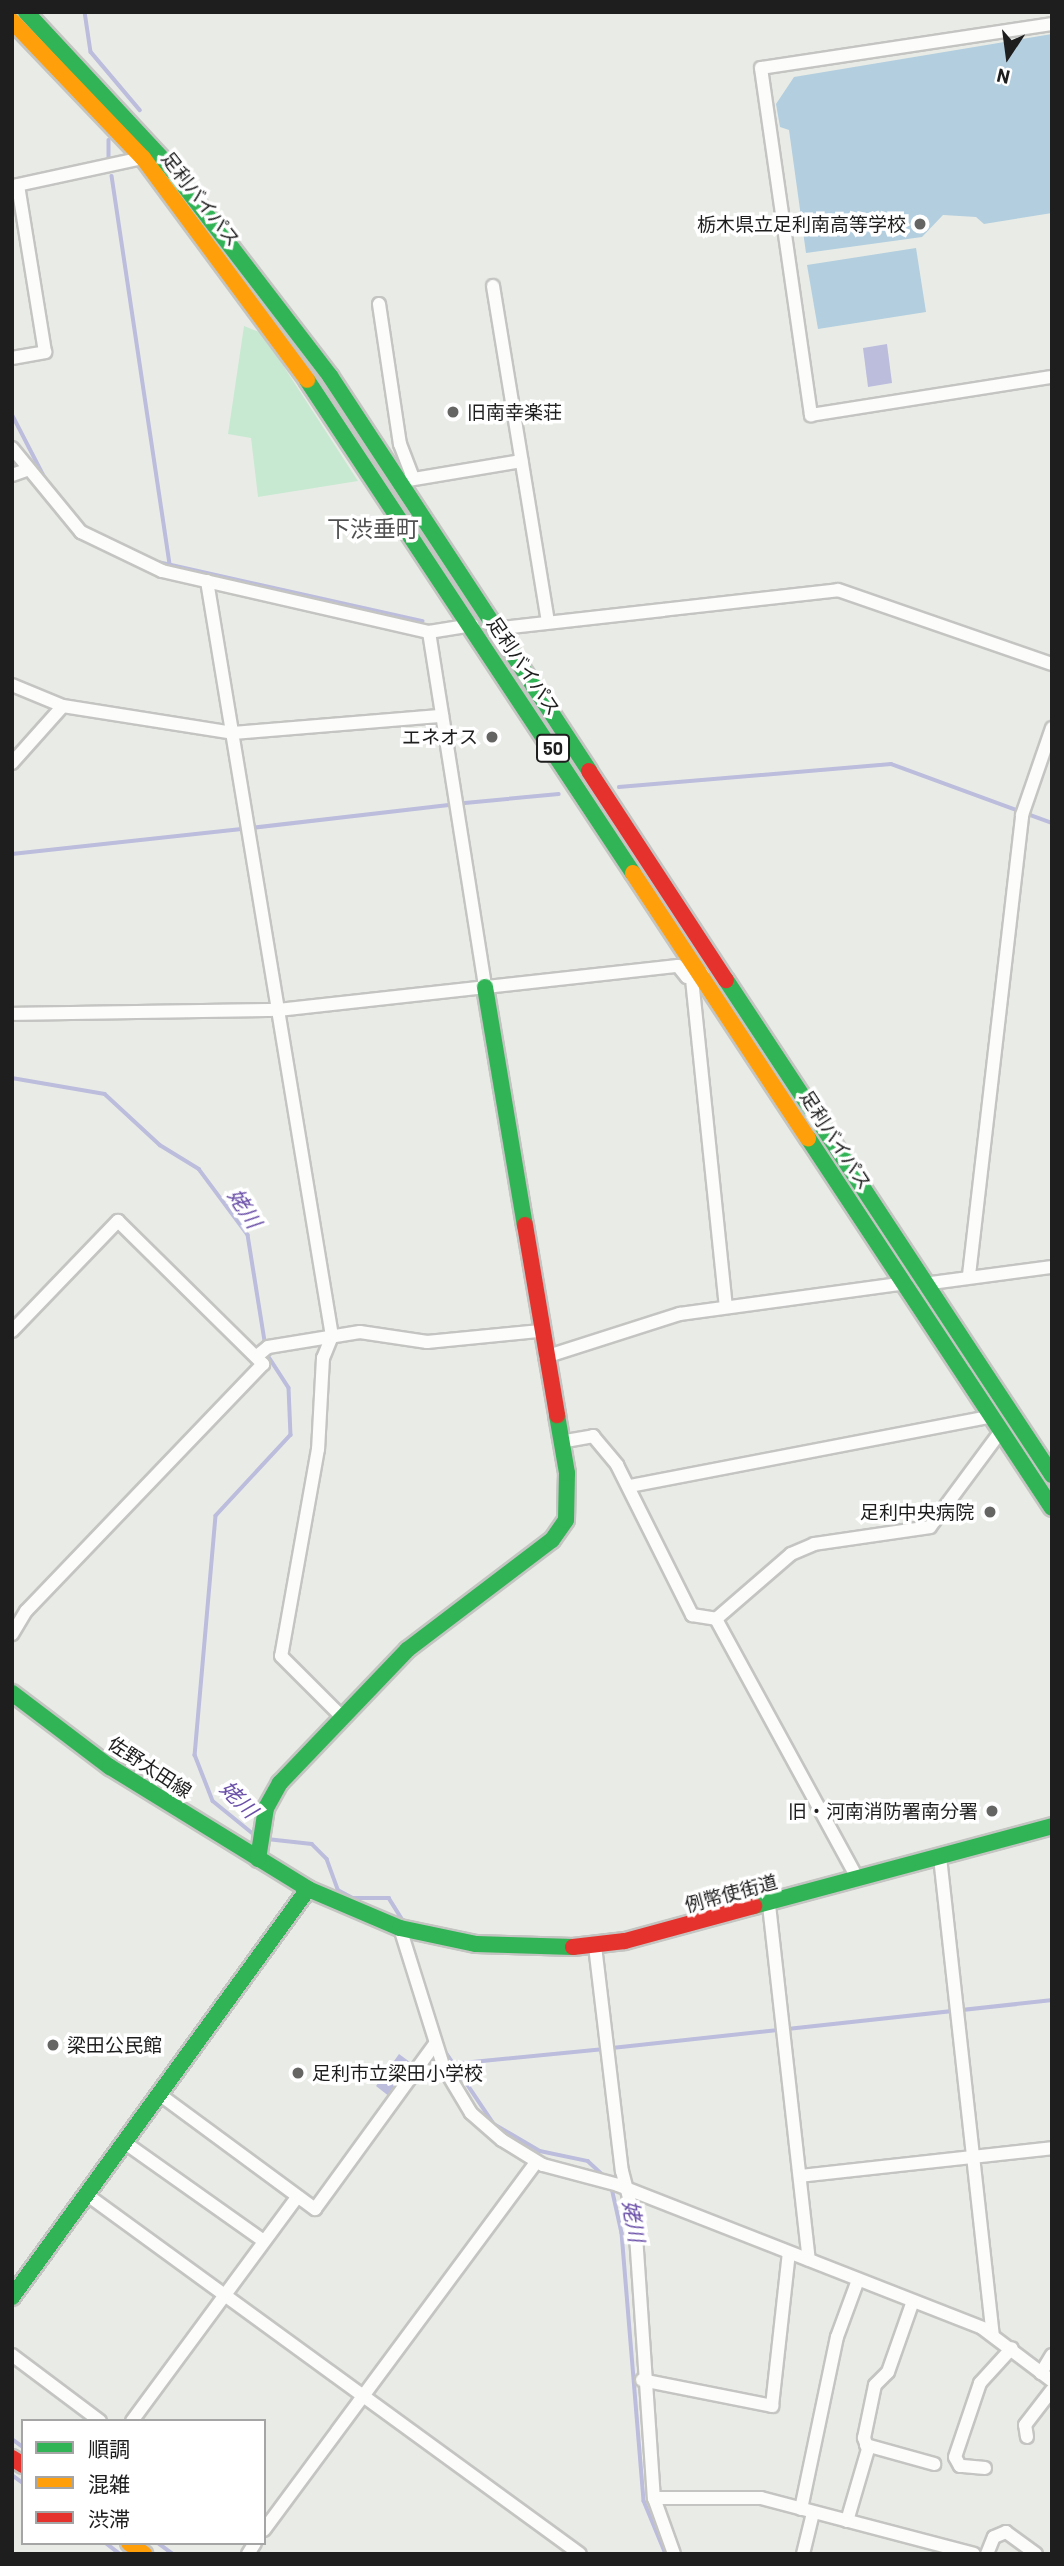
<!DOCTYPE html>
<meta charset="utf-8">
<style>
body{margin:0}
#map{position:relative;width:1064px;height:2566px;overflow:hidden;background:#e9ece6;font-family:Barlow,"Noto Sans JP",sans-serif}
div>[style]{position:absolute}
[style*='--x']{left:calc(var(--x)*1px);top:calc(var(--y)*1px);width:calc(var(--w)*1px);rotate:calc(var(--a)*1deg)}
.grass>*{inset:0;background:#c8e9d1}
.pitch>*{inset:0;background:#b3cedf}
.water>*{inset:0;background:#bcbcdd}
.stream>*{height:3.5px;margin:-1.75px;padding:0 1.75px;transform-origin:1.75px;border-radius:1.75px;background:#bcbcdd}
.roads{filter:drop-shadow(2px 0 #c4c5c2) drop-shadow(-2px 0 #c4c5c2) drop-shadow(0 2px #c4c5c2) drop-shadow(0 -2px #c4c5c2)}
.street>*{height:12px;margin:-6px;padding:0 6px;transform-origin:6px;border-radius:6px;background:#fcfcfb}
.fast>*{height:16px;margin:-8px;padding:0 8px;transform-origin:8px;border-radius:8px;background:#30b455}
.slow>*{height:16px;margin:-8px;padding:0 8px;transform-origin:8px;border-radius:8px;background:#ff9f0a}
.jam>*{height:16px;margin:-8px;padding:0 8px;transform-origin:8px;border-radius:8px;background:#e5322d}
.dots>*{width:19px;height:19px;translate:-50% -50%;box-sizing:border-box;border:4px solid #fff;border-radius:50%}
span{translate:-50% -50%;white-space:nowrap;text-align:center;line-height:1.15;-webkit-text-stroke:7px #fff;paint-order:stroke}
.shield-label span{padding:2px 5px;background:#fff;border:2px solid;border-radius:5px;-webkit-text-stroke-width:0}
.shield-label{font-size:18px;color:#1e1e1e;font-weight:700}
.street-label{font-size:19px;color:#1e1e1e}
.poi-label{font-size:19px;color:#1e1e1e}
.right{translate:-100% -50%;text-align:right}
.left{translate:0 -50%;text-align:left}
.water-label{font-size:21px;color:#6b50a8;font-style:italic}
.quarter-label{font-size:23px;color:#515151}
.frame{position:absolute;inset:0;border:14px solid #1e1e1e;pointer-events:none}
.legend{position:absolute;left:21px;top:2419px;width:245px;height:126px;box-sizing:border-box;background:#fff;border:2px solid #a5a5a5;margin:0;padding:9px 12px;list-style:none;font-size:21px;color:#1e1e1e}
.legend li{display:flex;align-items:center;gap:14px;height:35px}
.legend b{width:35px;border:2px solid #a5a5a5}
.north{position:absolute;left:973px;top:21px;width:70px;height:70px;-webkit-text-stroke:5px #fff;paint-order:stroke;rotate:193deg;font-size:19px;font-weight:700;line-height:28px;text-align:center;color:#1e1e1e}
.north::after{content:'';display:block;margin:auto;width:24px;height:32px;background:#1e1e1e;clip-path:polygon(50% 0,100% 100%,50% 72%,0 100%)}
</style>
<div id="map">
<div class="grass">
<i style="clip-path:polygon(244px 326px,262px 333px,358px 481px,258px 497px,251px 438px,228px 434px)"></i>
</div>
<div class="pitch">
<i style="clip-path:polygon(1052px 34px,1052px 213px,984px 224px,976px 217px,943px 215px,922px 237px,806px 253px,789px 130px,780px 127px,776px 104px,794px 77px)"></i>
<i style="clip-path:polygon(916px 248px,926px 312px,818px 329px,807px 265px)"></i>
</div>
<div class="water">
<i style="clip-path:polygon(887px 344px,892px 383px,868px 387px,863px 348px)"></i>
<i style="clip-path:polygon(399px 2054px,414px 2065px,390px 2097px,376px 2086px)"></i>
</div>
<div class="stream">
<i style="--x:85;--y:12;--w:40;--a:81.5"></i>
<i style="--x:91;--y:52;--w:76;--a:49.8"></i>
<i style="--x:109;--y:140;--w:21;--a:90"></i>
<i style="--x:112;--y:176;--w:393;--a:81.5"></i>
<i style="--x:12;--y:414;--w:72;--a:62.7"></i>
<i style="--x:158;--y:562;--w:271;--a:12.6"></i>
<i style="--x:619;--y:787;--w:273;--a:-4.8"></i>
<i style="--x:891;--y:764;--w:171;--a:20.1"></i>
<i style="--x:465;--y:803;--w:94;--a:-5.5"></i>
<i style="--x:251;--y:828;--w:201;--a:-6.6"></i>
<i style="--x:12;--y:854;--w:233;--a:-6.2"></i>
<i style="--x:12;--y:1078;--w:94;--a:9.8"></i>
<i style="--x:105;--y:1094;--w:75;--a:42.8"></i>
<i style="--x:160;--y:1145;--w:46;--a:31.6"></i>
<i style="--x:199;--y:1169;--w:82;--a:53.4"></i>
<i style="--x:248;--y:1235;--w:121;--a:80.9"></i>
<i style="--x:267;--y:1354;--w:40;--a:57.1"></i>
<i style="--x:289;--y:1388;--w:47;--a:87.6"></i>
<i style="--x:291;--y:1435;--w:110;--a:132.8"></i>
<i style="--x:216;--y:1516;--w:240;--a:95"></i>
<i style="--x:195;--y:1755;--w:49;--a:68.6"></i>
<i style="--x:213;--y:1801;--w:55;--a:39.1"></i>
<i style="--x:267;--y:1839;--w:45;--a:6.3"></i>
<i style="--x:312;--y:1844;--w:21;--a:45"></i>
<i style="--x:327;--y:1859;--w:33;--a:70"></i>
<i style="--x:338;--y:1890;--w:17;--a:28"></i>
<i style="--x:353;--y:1898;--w:36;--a:0"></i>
<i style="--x:389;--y:1898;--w:31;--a:58"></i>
<i style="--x:612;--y:2048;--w:443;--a:-6.2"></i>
<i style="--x:445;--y:2051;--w:88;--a:56.1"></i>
<i style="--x:494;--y:2124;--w:53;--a:30.4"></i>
<i style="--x:540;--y:2151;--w:49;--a:11.8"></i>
<i style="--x:588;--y:2161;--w:22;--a:43"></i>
<i style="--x:452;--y:2064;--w:153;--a:-5.6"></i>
<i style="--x:612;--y:2188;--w:46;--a:77.5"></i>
<i style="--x:622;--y:2233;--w:269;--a:85.3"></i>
<i style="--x:644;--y:2501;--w:57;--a:67.5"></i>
<i style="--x:12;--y:2439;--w:14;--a:36"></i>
<i style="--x:12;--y:2475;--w:14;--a:36"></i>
<i style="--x:106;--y:2543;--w:18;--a:38"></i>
<i style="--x:158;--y:2543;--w:19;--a:36"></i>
</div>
<div class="roads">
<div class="street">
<i style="--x:1052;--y:24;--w:294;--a:171.4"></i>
<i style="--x:761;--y:68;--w:351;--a:81.8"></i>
<i style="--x:811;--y:415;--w:244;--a:-9"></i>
<i style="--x:13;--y:186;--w:133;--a:-12.2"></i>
<i style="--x:493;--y:286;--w:340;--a:80.7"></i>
<i style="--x:379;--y:304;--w:142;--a:81.5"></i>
<i style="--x:400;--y:444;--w:36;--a:69"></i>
<i style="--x:12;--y:358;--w:34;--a:-10"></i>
<i style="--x:45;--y:352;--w:169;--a:-99.2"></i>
<i style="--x:12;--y:448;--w:109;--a:50.6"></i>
<i style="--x:81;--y:532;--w:90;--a:25.7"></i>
<i style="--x:162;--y:571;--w:274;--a:12.9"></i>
<i style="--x:429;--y:632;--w:44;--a:-9.2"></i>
<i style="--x:12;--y:475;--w:18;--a:-19"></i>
<i style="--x:408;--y:480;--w:115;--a:-9.5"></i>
<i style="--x:207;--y:581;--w:765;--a:80.6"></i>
<i style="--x:332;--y:1336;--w:24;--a:112"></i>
<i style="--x:323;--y:1358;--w:91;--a:93.1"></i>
<i style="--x:318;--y:1449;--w:210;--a:100.1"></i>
<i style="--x:281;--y:1656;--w:86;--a:45"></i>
<i style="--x:493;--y:629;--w:347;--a:-6.4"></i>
<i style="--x:838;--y:590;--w:226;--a:19.1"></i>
<i style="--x:429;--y:632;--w:359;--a:81"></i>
<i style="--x:12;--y:685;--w:55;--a:22.4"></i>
<i style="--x:63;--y:706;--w:172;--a:9"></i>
<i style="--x:233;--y:733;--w:210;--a:-4.7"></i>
<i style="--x:12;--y:763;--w:76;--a:-48.2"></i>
<i style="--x:692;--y:979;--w:329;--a:84.1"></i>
<i style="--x:12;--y:1014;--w:266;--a:-0.9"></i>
<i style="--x:278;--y:1010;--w:402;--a:-6.3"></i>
<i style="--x:678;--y:966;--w:14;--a:51"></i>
<i style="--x:687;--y:977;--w:16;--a:-11"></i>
<i style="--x:969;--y:1275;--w:463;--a:-83.4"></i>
<i style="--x:1022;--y:815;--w:92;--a:-71"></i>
<i style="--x:924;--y:1284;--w:129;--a:-7.6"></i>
<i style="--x:12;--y:1331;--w:153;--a:-46.1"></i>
<i style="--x:118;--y:1221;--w:204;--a:44.6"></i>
<i style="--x:263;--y:1364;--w:342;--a:133.8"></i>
<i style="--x:26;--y:1611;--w:27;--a:121"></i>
<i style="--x:257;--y:1356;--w:14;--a:-39"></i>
<i style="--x:268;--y:1347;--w:93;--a:-9.3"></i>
<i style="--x:360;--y:1332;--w:68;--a:8.5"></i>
<i style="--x:427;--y:1342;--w:114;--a:-5.6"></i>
<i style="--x:545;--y:1357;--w:142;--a:-17.7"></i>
<i style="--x:680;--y:1314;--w:228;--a:-7.8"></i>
<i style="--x:560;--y:1442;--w:34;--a:-10"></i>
<i style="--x:593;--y:1436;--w:38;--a:50"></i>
<i style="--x:617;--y:1465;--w:168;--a:63.4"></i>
<i style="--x:692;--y:1615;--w:24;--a:9"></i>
<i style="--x:716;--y:1619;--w:296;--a:61.4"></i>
<i style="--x:630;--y:1486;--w:369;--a:-10.9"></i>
<i style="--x:716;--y:1619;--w:99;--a:-40.9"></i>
<i style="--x:791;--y:1554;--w:25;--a:-23"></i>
<i style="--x:814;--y:1544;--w:117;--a:-8.3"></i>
<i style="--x:930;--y:1527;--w:119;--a:-53.5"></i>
<i style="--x:940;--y:1857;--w:480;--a:83.7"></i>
<i style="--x:769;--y:1905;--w:357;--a:83.6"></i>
<i style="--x:400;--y:1928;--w:147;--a:72.6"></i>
<i style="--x:444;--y:2068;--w:52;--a:59"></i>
<i style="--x:471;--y:2113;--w:41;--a:41.1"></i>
<i style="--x:502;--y:2140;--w:48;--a:31.4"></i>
<i style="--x:543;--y:2165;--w:78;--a:14.9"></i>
<i style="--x:618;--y:2185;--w:391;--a:21.4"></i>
<i style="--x:982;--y:2328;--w:88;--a:37.1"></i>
<i style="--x:595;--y:1946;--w:227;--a:83.2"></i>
<i style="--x:622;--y:2171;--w:52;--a:75.4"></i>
<i style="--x:635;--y:2221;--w:278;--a:86.1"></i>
<i style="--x:654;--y:2498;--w:59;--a:70.3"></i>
<i style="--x:159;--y:2094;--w:194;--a:36.4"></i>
<i style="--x:315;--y:2209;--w:203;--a:-54"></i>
<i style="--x:124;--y:2142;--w:171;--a:35.3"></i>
<i style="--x:800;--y:2176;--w:254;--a:-6.3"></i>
<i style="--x:86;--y:2194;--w:611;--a:36.08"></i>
<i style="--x:12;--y:2355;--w:110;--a:36.9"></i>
<i style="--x:1041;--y:2373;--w:21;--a:-59"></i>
<i style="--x:642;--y:2380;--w:133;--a:11.3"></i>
<i style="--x:772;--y:2406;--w:154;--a:-83.7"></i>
<i style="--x:132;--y:2421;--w:278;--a:-53.6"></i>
<i style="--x:1027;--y:2437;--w:12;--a:-99"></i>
<i style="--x:1025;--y:2425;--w:44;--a:-52.4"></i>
<i style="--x:866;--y:2445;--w:71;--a:15.6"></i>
<i style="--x:985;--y:2468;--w:25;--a:-175"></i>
<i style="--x:960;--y:2466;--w:10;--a:-119"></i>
<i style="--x:955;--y:2457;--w:78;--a:-71.3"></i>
<i style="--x:980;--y:2383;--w:47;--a:-47.6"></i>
<i style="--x:654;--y:2498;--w:107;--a:0"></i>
<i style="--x:761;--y:2498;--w:220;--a:14.7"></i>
<i style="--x:801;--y:2509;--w:176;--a:-78.2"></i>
<i style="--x:837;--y:2337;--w:61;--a:-69.8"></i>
<i style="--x:847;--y:2521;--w:75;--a:-73.7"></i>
<i style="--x:868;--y:2449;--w:12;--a:-110"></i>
<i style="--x:864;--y:2438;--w:54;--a:-78.3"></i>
<i style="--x:875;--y:2385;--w:18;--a:-45"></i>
<i style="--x:888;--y:2372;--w:75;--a:-70.6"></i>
<i style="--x:264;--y:2530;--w:458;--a:-53.5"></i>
<i style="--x:248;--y:2554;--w:13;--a:-58"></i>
<i style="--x:803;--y:2554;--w:42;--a:-76.3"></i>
<i style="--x:987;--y:2554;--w:18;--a:-68"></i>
<i style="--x:994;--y:2537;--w:13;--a:-23"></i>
<i style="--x:1006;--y:2532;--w:37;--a:36"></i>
</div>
<div class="fast">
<i style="--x:26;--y:12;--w:210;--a:47.1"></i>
<i style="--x:169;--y:166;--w:265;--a:52.5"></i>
<i style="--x:330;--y:376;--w:472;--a:56.7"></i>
<i style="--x:307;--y:380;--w:591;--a:56.53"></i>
<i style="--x:726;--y:980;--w:593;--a:56.63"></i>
<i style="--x:485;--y:987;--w:241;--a:80.5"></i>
<i style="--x:808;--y:1138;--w:443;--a:56.6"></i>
<i style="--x:12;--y:1693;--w:123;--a:37.1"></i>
<i style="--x:110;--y:1767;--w:233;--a:31.6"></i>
<i style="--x:308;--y:1889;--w:100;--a:23"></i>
<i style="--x:400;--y:1928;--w:78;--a:11.9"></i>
<i style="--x:476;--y:1944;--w:97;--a:1.8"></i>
<i style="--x:258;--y:1859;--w:52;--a:-81.1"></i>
<i style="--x:266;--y:1808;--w:29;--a:-61"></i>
<i style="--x:280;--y:1783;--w:184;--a:-46.3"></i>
<i style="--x:407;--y:1650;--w:182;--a:-37.2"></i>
<i style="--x:552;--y:1540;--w:24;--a:-55"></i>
<i style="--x:566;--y:1520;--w:47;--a:-88.8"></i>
<i style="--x:567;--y:1473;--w:59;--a:-99.8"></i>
<i style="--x:754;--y:1906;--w:309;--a:-15"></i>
<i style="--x:12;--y:2297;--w:504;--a:-54.04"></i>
</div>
<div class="slow">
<i style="--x:12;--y:21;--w:190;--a:46.3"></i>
<i style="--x:143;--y:158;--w:276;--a:53.5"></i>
<i style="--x:633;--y:873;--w:318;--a:56.6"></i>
<i style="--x:129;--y:2543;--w:19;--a:36"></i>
</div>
<div class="jam">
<i style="--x:589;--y:771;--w:250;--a:56.8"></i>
<i style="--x:525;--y:1225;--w:193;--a:80.4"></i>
<i style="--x:573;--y:1947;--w:52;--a:-6.6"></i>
<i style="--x:625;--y:1941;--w:134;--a:-15.2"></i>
<i style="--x:12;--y:2458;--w:13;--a:32"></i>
</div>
</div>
<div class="dots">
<i style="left:920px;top:224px;background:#656664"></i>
<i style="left:453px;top:412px;background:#656664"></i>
<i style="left:492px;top:737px;background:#656664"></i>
<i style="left:990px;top:1512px;background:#656664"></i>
<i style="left:992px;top:1811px;background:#656664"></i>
<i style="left:53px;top:2045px;background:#656664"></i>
<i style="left:298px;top:2073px;background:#656664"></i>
</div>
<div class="shield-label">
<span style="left:553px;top:748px">50</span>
</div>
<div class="street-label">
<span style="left:201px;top:199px;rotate:52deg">足利バイパス</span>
<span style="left:524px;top:666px;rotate:56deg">足利バイパス</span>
<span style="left:836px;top:1140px;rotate:57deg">足利バイパス</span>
<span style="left:150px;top:1767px;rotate:33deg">佐野太田線</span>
<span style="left:731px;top:1893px;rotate:-15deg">例幣使街道</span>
</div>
<div class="poi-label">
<span class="right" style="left:906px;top:224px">栃木県立足利南高等学校</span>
<span class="left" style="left:467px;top:412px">旧南幸楽荘</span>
<span class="right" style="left:478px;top:737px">エネオス</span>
<span class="right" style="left:974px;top:1512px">足利中央病院</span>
<span class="right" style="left:978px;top:1811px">旧・河南消防署南分署</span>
<span class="left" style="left:67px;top:2045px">梁田公民館</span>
<span class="left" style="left:312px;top:2073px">足利市立梁田小学校</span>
</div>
<div class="water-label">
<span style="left:245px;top:1208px;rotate:57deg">姥川</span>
<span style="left:239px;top:1799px;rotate:45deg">姥川</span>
<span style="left:634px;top:2221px;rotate:80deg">姥川</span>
</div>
<div class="quarter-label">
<span style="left:373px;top:528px">下渋垂町</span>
</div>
<div class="frame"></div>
<ul class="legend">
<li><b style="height:9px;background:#30b455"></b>順調</li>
<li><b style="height:9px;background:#ff9f0a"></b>混雑</li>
<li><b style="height:9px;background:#e5322d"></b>渋滞</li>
</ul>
<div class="north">N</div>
</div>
